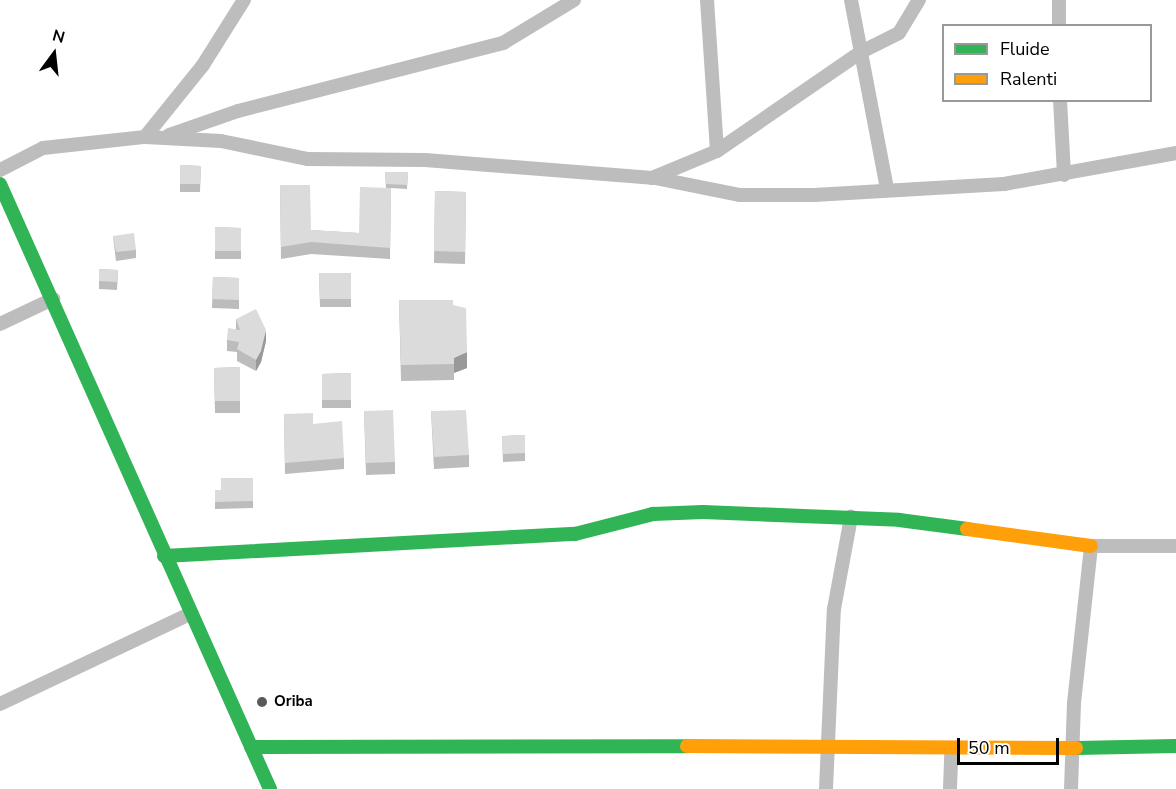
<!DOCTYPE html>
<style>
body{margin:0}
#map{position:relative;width:1176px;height:789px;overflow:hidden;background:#fff;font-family:"Nunito Sans",sans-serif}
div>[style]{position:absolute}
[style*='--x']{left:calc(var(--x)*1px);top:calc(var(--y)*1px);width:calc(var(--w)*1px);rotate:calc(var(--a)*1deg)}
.street>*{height:14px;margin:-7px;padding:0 7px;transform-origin:7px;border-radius:7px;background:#bdbdbd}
.fast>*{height:14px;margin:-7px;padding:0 7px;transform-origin:7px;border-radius:7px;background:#30b455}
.slow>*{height:14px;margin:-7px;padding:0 7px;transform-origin:7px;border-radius:7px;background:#ff9f0a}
.wall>*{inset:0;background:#bcbcbc}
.shaded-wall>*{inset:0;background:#999}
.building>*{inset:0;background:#dbdbdb}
.dots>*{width:16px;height:16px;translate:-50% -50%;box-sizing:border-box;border:3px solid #fff;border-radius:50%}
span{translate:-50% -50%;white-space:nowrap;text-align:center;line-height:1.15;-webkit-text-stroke:6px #fff;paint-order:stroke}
.poi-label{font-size:15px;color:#000;font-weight:700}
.left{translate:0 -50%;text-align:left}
.legend{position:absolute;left:942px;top:24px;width:210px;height:78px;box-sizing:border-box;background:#fff;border:2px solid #999;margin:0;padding:8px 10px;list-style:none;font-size:18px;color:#000}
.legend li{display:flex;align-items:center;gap:12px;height:30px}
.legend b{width:30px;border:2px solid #999}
.north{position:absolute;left:24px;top:24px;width:60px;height:60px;-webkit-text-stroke:4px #fff;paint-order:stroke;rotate:15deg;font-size:16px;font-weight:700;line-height:24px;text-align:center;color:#000}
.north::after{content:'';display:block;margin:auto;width:21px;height:27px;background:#000;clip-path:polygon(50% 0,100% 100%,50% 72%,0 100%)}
.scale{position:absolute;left:957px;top:738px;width:102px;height:27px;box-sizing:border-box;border:3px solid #000;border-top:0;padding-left:8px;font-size:18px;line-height:21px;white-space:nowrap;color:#000;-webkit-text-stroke:4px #fff;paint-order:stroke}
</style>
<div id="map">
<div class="street">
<i style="--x:707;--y:0;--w:151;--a:86.2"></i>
<i style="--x:851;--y:0;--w:192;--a:79.2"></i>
<i style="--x:1059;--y:26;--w:26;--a:-90"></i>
<i style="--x:1060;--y:100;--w:75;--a:86.9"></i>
<i style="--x:169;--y:135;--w:73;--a:-19.2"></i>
<i style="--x:238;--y:111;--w:274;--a:-14.4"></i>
<i style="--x:503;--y:43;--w:83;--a:-31.2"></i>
<i style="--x:145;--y:137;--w:76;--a:3"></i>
<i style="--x:221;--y:141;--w:89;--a:11.7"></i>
<i style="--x:308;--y:159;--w:117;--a:0.5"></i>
<i style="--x:425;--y:160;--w:228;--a:4.5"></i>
<i style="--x:652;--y:178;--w:70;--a:-22.6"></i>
<i style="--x:717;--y:151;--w:175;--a:-34.5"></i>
<i style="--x:861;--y:52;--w:42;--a:-26.6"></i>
<i style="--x:899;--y:33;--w:39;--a:-59"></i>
<i style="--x:0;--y:170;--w:48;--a:-27.1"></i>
<i style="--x:43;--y:148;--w:103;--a:-6.2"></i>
<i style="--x:145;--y:137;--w:92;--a:-51.1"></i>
<i style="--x:203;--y:65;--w:77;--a:-57.8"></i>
<i style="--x:655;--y:178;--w:87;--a:11.3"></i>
<i style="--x:740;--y:195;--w:74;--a:0"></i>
<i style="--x:814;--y:195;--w:190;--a:-3.3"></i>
<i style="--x:1004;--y:184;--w:175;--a:-10.2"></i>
<i style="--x:0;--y:324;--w:59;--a:-25.3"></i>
<i style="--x:0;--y:704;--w:212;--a:-25.4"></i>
<i style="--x:826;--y:789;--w:180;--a:-87.5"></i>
<i style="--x:834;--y:609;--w:94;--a:-79.5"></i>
<i style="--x:950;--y:789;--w:38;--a:-88"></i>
<i style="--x:1071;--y:789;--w:86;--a:-88"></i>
<i style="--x:1074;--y:703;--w:158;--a:-83.8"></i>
<i style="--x:1091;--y:546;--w:85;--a:0"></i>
</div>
<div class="fast">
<i style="--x:0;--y:184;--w:663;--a:65.95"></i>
<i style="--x:164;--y:556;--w:412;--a:-3.1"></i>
<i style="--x:575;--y:534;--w:81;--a:-14.4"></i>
<i style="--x:653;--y:514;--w:50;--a:-2.3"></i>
<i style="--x:703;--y:512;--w:196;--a:2.3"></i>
<i style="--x:899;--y:520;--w:69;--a:7.5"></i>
<i style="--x:251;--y:747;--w:436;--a:-0.1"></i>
<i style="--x:1076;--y:748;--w:100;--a:-1.1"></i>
</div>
<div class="slow">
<i style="--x:967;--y:529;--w:125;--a:7.8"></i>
<i style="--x:687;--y:746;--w:389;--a:0.3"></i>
</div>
<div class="wall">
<i style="clip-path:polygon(180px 165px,201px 166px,200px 192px,180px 192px)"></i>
<i style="clip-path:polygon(385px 172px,408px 172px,407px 189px,391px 188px,390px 259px,311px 254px,281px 259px,280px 185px,311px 230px,359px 233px,386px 188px)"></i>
<i style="clip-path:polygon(435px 191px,466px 192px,465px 264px,434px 263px)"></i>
<i style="clip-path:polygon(215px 227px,241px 228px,241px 259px,215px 259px)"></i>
<i style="clip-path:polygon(113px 236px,136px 250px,136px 258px,116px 261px)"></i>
<i style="clip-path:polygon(99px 269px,118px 270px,117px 290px,99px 289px)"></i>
<i style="clip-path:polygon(319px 273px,351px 273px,351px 307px,320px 307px)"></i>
<i style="clip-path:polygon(213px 277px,239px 278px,239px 309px,212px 308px)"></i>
<i style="clip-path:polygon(399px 300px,453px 305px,467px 368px,454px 373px,454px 380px,401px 381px)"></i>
<i style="clip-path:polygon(236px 319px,266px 341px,261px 362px,256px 371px,237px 361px,237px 352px,227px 351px,227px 340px,236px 329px)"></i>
<i style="clip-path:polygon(240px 367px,240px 413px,215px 413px,214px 368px)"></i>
<i style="clip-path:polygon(351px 373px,351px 408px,322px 408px,322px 374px)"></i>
<i style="clip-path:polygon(364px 411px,395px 462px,395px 474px,366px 475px)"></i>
<i style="clip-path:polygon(431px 411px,469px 455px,469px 467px,434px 469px)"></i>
<i style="clip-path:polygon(284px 414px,313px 424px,344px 458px,344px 469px,285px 474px)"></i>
<i style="clip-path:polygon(525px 435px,525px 461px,503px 462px,502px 436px)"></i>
<i style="clip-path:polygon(253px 478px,253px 508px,215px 509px,215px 490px,221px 490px)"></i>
</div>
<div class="shaded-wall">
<i style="clip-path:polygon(266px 330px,266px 341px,261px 362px,256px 371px,256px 360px)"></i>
<i style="clip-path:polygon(467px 352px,467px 368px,454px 373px,454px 358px)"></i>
</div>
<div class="building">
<i style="clip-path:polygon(180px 165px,201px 166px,200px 184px,180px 184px)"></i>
<i style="clip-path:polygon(385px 172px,408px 172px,407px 185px,386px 184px)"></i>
<i style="clip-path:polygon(280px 185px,310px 185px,311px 230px,359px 233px,360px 187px,391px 188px,390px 248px,311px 242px,281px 247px)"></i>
<i style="clip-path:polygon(435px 191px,466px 192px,465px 252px,434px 251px)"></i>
<i style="clip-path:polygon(215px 227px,241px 228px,241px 251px,215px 251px)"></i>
<i style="clip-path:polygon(134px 233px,136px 250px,116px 252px,113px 236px)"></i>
<i style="clip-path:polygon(99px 269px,118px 270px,117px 282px,99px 281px)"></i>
<i style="clip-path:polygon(319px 273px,351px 273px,351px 299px,320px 299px)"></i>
<i style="clip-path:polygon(213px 277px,239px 278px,239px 300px,212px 299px)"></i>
<i style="clip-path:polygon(399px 300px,453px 300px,453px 305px,466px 308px,467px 352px,454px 358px,454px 364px,401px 365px)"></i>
<i style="clip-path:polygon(256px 309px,266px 330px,261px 351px,256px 360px,237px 349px,239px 342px,227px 340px,228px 328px,240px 330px,236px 319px)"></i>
<i style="clip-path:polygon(240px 367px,240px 401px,215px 401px,214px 368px)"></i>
<i style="clip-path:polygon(351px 373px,351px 400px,322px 400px,322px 374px)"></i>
<i style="clip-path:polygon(393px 410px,395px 462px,366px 463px,364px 411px)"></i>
<i style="clip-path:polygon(466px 410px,469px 455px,434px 457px,431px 411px)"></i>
<i style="clip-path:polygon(313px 413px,313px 424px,342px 421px,344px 458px,285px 463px,284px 414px)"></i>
<i style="clip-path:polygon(525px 435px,525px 453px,503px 454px,502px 436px)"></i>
<i style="clip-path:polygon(221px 478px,253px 478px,253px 501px,215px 502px,215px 490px,221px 490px)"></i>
</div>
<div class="dots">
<i style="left:262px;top:702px;background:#595959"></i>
</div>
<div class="poi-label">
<span class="left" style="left:274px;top:702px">Oriba</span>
</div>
<ul class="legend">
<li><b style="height:8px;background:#30b455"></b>Fluide</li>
<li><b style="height:8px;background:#ff9f0a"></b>Ralenti</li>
</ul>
<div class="north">N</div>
<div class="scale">50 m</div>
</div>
